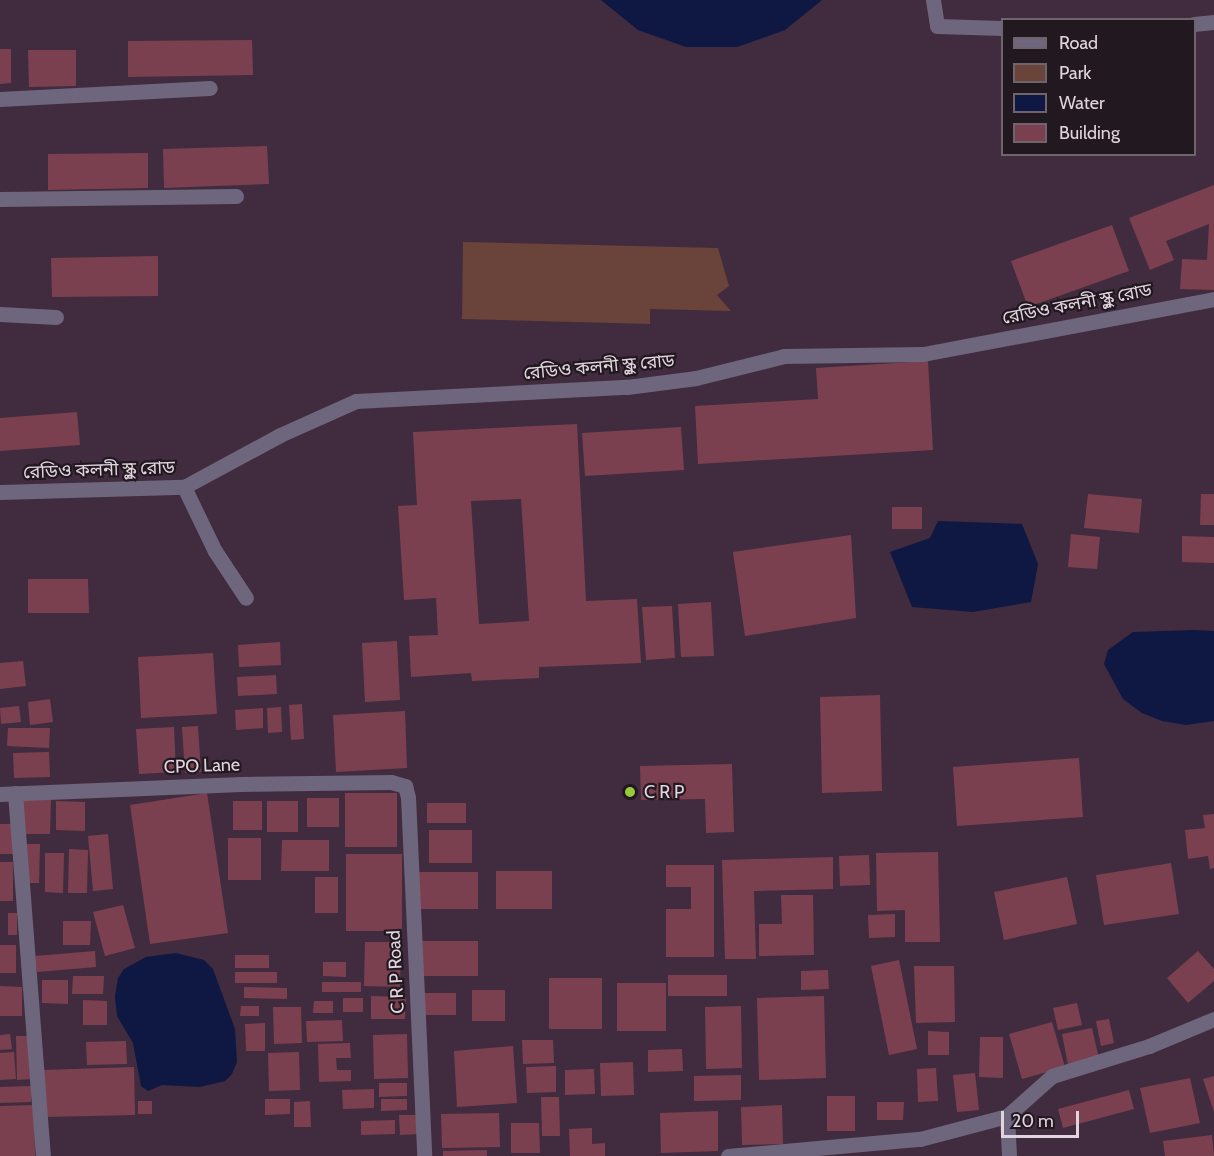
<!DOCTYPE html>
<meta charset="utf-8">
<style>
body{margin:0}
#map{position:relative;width:1214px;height:1156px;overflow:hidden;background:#412b3e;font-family:Cabin,"Noto Sans Bengali",sans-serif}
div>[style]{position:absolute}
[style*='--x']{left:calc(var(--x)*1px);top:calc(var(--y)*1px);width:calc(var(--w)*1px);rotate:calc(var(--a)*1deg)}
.green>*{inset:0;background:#6a433a}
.water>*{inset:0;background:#0f1743}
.building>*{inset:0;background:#7b4050}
.street>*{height:15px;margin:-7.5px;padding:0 7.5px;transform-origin:7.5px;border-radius:7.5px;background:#6e667d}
.dots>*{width:16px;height:16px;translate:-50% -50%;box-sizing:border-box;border:3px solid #221820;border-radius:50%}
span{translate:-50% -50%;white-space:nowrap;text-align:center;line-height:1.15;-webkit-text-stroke:4.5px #221820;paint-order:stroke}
.street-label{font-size:18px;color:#e2d4df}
.poi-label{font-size:18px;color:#e2d4df}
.left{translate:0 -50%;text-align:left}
.legend{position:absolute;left:1001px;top:18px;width:195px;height:138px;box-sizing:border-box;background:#221820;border:2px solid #6f636c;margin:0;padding:8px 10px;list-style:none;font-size:18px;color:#e2d4df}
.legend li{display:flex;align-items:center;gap:12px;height:30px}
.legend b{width:30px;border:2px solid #6f636c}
.scale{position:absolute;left:1001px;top:1111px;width:78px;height:27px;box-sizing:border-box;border:3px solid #e2d4df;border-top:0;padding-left:8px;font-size:18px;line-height:21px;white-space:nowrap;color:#e2d4df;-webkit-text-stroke:4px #221820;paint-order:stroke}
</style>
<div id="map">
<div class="green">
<i style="clip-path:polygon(463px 242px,718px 248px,729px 286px,717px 295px,731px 311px,650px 309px,650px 324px,462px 319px)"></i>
</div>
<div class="water">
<i style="clip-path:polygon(601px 0,822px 0,785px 30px,737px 47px,686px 47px,638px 30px)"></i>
<i style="clip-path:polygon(938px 521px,1022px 524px,1038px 564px,1031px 602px,973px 612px,912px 607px,890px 552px,930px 538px)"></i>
<i style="clip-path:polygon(1194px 630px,1214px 631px,1214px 721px,1186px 725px,1162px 721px,1142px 713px,1123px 699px,1104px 664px,1108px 650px,1133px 632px)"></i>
<i style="clip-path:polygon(176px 953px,204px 960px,213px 969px,235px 1029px,237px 1062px,232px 1074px,225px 1081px,200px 1087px,162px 1085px,148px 1091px,141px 1086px,133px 1043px,117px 1016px,115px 996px,118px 978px,124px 969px,146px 957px)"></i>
</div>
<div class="building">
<i style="clip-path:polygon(252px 40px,253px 75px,128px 77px,128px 41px)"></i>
<i style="clip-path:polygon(0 49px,11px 49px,11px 83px,0 84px)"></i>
<i style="clip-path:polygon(28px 50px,76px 50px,76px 86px,29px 87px)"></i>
<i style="clip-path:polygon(267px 146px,269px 184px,164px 188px,163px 149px)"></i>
<i style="clip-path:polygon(148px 153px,148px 188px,48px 190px,48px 154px)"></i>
<i style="clip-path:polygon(1214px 185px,1214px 290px,1180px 289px,1182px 259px,1207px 260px,1209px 224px,1166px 241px,1174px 260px,1150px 270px,1129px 218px)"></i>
<i style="clip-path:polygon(1112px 225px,1129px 271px,1028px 307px,1011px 261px)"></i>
<i style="clip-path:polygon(158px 256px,158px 296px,52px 297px,51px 258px)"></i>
<i style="clip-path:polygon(928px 361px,933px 450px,698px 464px,695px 406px,818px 399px,816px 368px)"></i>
<i style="clip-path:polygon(77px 412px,80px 445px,0 451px,0 418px)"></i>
<i style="clip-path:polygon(evenodd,577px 424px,586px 601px,637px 599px,641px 663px,539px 667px,539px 678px,472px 681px,471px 673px,411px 677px,409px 636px,438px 635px,436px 598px,404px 600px,398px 506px,417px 505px,413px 432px,577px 424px,521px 499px,529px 621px,479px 624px,471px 501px,521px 499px)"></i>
<i style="clip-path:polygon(681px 427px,684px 470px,585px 476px,582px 433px)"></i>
<i style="clip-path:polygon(1088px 494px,1142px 499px,1139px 533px,1084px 528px)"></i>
<i style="clip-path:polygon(1201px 494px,1214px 494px,1214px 525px,1200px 525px)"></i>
<i style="clip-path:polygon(892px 507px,922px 507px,922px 529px,892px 529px)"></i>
<i style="clip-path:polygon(1071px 534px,1100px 537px,1097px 569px,1068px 567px)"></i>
<i style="clip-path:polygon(851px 535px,856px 618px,745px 636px,733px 552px)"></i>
<i style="clip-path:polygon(1182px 536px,1214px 537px,1214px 563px,1182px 562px)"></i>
<i style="clip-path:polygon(28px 579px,88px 579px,89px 613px,28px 613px)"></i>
<i style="clip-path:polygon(711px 602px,714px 656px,681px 657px,678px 604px)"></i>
<i style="clip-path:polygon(672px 606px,675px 658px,646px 660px,642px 607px)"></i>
<i style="clip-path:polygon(397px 641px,400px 700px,365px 702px,362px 643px)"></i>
<i style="clip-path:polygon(280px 642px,281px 665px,239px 667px,238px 645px)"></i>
<i style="clip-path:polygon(213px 653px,217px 714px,141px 718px,138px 657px)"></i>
<i style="clip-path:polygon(23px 661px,26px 686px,0 689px,0 663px)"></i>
<i style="clip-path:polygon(276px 675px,277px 694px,238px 696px,237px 677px)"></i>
<i style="clip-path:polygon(880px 695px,882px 791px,822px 793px,820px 697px)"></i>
<i style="clip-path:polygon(50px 699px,53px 722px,30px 725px,28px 702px)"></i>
<i style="clip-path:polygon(302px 704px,304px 739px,291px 740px,289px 705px)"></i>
<i style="clip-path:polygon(19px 706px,21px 722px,1px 724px,0 708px)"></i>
<i style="clip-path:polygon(281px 707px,282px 732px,268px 733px,267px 708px)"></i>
<i style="clip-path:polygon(263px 708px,263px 728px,236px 730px,235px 710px)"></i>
<i style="clip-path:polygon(405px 711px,407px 768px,336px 772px,333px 715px)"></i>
<i style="clip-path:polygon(198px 726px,201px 772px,185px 773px,182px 727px)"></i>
<i style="clip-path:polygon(174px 727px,176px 772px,139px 774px,136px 729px)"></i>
<i style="clip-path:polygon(8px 728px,50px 728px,49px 748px,7px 746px)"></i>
<i style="clip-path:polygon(49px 752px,50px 777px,14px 778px,13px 753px)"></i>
<i style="clip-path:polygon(1079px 758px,1083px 817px,957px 826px,953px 767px)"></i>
<i style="clip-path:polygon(732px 764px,734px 832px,706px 833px,705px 799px,641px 800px,640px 766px)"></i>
<i style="clip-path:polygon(207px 793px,228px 933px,150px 944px,130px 805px)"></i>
<i style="clip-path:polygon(345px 793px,397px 793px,397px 847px,345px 847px)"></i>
<i style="clip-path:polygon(307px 798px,339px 798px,339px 827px,307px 827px)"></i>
<i style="clip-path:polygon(22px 799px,51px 799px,50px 834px,21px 834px)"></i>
<i style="clip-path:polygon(56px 801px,85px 802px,85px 831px,56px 830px)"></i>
<i style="clip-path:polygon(233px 801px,262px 801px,262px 830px,233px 830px)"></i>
<i style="clip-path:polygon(267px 801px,298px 801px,298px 832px,267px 832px)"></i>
<i style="clip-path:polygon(427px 803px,466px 803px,466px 823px,427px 823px)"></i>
<i style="clip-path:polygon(1214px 814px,1214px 868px,1210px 869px,1208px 856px,1188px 859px,1185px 830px,1205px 828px,1203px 815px)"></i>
<i style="clip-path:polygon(0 824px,13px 824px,13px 854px,0 854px)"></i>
<i style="clip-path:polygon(429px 830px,472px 830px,472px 863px,429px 863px)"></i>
<i style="clip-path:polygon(108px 834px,113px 889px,93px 891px,88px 836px)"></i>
<i style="clip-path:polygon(228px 838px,261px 838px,261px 880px,228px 880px)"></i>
<i style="clip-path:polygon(282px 840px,329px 840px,329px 871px,281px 871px)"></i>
<i style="clip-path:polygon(24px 844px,40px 844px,39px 883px,24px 883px)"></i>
<i style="clip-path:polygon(69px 849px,88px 850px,87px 893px,68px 893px)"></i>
<i style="clip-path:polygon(938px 852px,940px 942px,905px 942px,905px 910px,877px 911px,876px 853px)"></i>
<i style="clip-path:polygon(45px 853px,64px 853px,63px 893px,45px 892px)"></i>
<i style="clip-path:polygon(346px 854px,402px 854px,402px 931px,346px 931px)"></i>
<i style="clip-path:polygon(869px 855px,870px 885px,840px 886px,839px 856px)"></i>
<i style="clip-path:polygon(833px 857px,833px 889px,754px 891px,756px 959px,725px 959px,722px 860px)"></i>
<i style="clip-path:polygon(0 862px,13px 862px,13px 901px,0 901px)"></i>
<i style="clip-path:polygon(1171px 863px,1179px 914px,1104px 925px,1096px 875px)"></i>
<i style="clip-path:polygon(666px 865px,714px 865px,714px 957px,666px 957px,666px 909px,691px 909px,691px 887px,666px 887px)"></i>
<i style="clip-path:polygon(496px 871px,552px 871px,552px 909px,496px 909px)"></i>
<i style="clip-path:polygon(417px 872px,478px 872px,478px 909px,417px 909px)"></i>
<i style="clip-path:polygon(315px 877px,338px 877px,338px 913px,315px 913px)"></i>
<i style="clip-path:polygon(1067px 877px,1077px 924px,1004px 940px,994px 892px)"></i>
<i style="clip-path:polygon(781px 895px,813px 895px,814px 955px,759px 956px,759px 924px,782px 924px)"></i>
<i style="clip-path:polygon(123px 905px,135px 948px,105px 956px,93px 912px)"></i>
<i style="clip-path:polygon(8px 913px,17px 913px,17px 935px,8px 935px)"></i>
<i style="clip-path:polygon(895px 914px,895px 937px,869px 938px,868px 915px)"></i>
<i style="clip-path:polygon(63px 921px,91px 921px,90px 945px,63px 945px)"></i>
<i style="clip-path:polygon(422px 941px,478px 941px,478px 976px,422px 976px)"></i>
<i style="clip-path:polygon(365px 942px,401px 942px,400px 987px,364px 986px)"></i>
<i style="clip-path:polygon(0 945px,16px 945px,16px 973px,0 973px)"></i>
<i style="clip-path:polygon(95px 951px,96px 967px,37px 972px,35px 956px)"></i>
<i style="clip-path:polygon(1198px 951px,1214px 969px,1214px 981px,1188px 1003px,1167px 978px)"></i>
<i style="clip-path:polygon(235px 955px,269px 955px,269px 968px,235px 968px)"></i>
<i style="clip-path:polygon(899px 960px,917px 1049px,889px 1055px,871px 966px)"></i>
<i style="clip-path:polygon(323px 962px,346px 962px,346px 977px,323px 976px)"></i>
<i style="clip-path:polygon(914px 966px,954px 966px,955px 1022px,916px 1023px)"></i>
<i style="clip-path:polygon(828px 970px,829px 989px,801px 990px,801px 971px)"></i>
<i style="clip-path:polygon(235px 972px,277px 972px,277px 983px,235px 983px)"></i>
<i style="clip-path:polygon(668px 975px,727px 975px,727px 996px,668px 996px)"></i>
<i style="clip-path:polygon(73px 976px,104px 976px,103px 994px,72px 994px)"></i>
<i style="clip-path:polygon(549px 978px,602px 978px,602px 1029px,549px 1029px)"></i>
<i style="clip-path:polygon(42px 980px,68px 980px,68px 1004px,42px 1003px)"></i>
<i style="clip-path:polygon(322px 982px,361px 982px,361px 992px,322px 992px)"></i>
<i style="clip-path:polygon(617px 983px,666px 983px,666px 1031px,617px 1031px)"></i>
<i style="clip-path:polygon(0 986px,22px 987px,22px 1016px,0 1016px)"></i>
<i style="clip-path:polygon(244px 987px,287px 988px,287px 999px,244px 998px)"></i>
<i style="clip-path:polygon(472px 990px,505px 990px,505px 1021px,472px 1021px)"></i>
<i style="clip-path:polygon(423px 993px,456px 993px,456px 1015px,423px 1015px)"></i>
<i style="clip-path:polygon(371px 996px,406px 997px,405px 1019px,371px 1019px)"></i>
<i style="clip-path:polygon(824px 996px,826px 1078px,759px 1080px,757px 998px)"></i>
<i style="clip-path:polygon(343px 998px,363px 998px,363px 1012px,343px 1012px)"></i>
<i style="clip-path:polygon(83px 1000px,107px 1001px,107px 1025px,83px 1025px)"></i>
<i style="clip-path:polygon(314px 1001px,333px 1001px,333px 1013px,313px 1013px)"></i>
<i style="clip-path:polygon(1077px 1003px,1082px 1025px,1058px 1030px,1053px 1008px)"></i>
<i style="clip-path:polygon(241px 1006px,259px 1006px,259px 1016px,240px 1016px)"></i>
<i style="clip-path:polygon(741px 1006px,742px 1068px,706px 1069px,705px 1007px)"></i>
<i style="clip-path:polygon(273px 1007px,301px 1007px,302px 1043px,274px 1044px)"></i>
<i style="clip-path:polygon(1109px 1019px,1114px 1043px,1101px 1046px,1096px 1021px)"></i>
<i style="clip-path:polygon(342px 1020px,343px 1041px,307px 1042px,306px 1021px)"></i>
<i style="clip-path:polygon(1052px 1022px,1065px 1067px,1022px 1079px,1009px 1034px)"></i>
<i style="clip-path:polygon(265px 1023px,265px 1051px,246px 1051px,245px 1024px)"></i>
<i style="clip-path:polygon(1092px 1028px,1099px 1059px,1068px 1065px,1062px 1034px)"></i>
<i style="clip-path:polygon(928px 1031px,949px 1032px,949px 1055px,928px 1055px)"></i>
<i style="clip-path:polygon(10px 1034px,12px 1049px,0 1050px,0 1035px)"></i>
<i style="clip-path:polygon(407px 1034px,408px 1078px,374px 1079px,373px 1035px)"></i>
<i style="clip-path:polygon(16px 1036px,32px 1036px,33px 1079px,17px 1080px)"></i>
<i style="clip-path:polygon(980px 1037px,1003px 1037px,1003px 1078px,979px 1077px)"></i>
<i style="clip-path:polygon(522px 1040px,553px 1040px,554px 1063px,523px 1064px)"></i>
<i style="clip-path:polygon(126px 1041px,127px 1064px,87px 1065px,86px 1042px)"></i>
<i style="clip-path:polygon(350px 1043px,351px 1058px,336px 1058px,337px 1070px,351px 1070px,351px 1081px,319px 1082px,318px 1044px)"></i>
<i style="clip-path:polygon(513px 1046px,517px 1103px,457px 1107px,454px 1051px)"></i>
<i style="clip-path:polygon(682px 1049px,683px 1071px,648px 1072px,648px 1050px)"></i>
<i style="clip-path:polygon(14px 1052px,16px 1079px,0 1080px,0 1053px)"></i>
<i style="clip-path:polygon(299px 1052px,300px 1090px,269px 1091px,268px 1053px)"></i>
<i style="clip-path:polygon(633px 1062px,634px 1095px,601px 1096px,600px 1063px)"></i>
<i style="clip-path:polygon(556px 1066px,556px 1092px,527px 1093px,526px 1067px)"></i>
<i style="clip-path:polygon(134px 1067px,135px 1115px,44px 1117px,43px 1070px)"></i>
<i style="clip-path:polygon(936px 1068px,938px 1101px,918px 1102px,917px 1069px)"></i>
<i style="clip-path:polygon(594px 1069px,595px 1094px,565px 1095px,565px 1070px)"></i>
<i style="clip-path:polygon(975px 1073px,979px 1110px,957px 1112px,953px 1075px)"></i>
<i style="clip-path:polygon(741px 1075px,741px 1100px,694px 1101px,694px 1076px)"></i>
<i style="clip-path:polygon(1214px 1076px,1214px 1112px,1203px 1079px)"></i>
<i style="clip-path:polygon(1190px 1078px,1200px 1123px,1150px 1133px,1140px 1088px)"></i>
<i style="clip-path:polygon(379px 1083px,407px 1083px,407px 1096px,379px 1097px)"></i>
<i style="clip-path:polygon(31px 1086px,31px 1102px,0 1103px,0 1087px)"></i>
<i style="clip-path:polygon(374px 1089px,374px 1108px,343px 1109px,342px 1090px)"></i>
<i style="clip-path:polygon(1129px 1090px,1134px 1109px,1063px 1128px,1058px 1109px)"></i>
<i style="clip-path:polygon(827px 1096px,855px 1096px,855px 1131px,827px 1131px)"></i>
<i style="clip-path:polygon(541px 1097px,559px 1097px,560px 1136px,542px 1136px)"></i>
<i style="clip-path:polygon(265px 1099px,290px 1099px,290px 1114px,265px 1115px)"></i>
<i style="clip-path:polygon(381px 1099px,407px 1099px,407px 1110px,381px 1111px)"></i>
<i style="clip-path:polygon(138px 1101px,152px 1101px,152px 1114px,138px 1114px)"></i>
<i style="clip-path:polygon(310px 1101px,311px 1127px,294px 1127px,294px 1102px)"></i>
<i style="clip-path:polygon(877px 1102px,904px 1102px,903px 1120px,877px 1120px)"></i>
<i style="clip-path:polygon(34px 1105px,35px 1156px,0 1156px,0 1106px)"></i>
<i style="clip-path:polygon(782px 1105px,783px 1144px,742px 1145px,741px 1107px)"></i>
<i style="clip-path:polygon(718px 1111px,718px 1151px,661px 1153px,660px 1113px)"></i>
<i style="clip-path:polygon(499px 1113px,500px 1147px,442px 1148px,441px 1114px)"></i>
<i style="clip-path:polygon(399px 1115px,419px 1115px,419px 1134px,400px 1135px)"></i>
<i style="clip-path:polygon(395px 1120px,395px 1134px,361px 1135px,361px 1121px)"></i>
<i style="clip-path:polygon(511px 1123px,539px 1123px,540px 1153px,511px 1153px)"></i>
<i style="clip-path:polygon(592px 1128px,592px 1144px,605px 1143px,605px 1156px,570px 1156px,569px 1129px)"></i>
<i style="clip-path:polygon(1212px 1135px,1214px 1156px,1165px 1156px,1163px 1141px)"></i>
<i style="clip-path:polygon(487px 1150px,487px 1156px,443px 1156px,443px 1151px)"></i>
</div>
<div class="street">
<i style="--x:933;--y:0;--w:26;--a:81"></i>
<i style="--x:937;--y:26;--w:65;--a:1.8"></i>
<i style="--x:1194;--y:24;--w:20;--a:-6"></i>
<i style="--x:0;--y:99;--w:210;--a:-3"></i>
<i style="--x:0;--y:199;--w:236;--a:-0.7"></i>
<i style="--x:0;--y:314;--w:56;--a:3.1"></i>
<i style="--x:184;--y:487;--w:71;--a:64.2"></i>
<i style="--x:215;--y:551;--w:56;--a:56.6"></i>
<i style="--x:0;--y:492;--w:184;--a:-1.6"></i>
<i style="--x:184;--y:487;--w:109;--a:-28.4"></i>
<i style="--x:280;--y:435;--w:83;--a:-24.1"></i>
<i style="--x:356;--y:401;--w:271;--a:-3"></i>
<i style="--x:627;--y:387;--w:70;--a:-7.4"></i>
<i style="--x:696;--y:378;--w:91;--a:-14"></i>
<i style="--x:784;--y:356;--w:139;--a:-0.8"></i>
<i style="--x:923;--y:354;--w:296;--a:-10.7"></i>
<i style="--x:15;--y:793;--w:364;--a:85.6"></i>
<i style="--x:0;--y:794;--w:241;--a:-2.4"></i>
<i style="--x:241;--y:784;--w:150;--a:-0.8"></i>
<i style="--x:391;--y:782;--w:15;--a:16"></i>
<i style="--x:405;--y:786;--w:11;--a:75"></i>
<i style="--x:408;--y:797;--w:359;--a:87.4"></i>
<i style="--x:1007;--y:1116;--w:40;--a:87.1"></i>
<i style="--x:728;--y:1156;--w:193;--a:-5.1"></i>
<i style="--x:920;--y:1139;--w:90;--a:-14.8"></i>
<i style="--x:1007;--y:1116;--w:60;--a:-41.6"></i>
<i style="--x:1052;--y:1076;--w:102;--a:-17.2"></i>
<i style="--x:1149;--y:1046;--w:70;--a:-22.6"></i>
</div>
<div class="dots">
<i style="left:630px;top:792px;background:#96cc39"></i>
</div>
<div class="street-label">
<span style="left:1077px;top:304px;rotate:-11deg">রেডিও কলনী স্কুল রোড</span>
<span style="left:599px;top:367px;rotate:-5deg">রেডিও কলনী স্কুল রোড</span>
<span style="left:99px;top:470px;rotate:-2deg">রেডিও কলনী স্কুল রোড</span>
<span style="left:202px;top:766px;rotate:-2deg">CPO Lane</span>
<span style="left:396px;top:972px;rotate:-93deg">C R P Road</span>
</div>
<div class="poi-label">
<span class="left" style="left:644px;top:792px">C R P</span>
</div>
<ul class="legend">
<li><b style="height:8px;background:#6e667d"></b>Road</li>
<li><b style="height:16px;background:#6a433a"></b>Park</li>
<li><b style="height:16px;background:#0f1743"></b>Water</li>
<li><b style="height:16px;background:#7b4050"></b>Building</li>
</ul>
<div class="scale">20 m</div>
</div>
